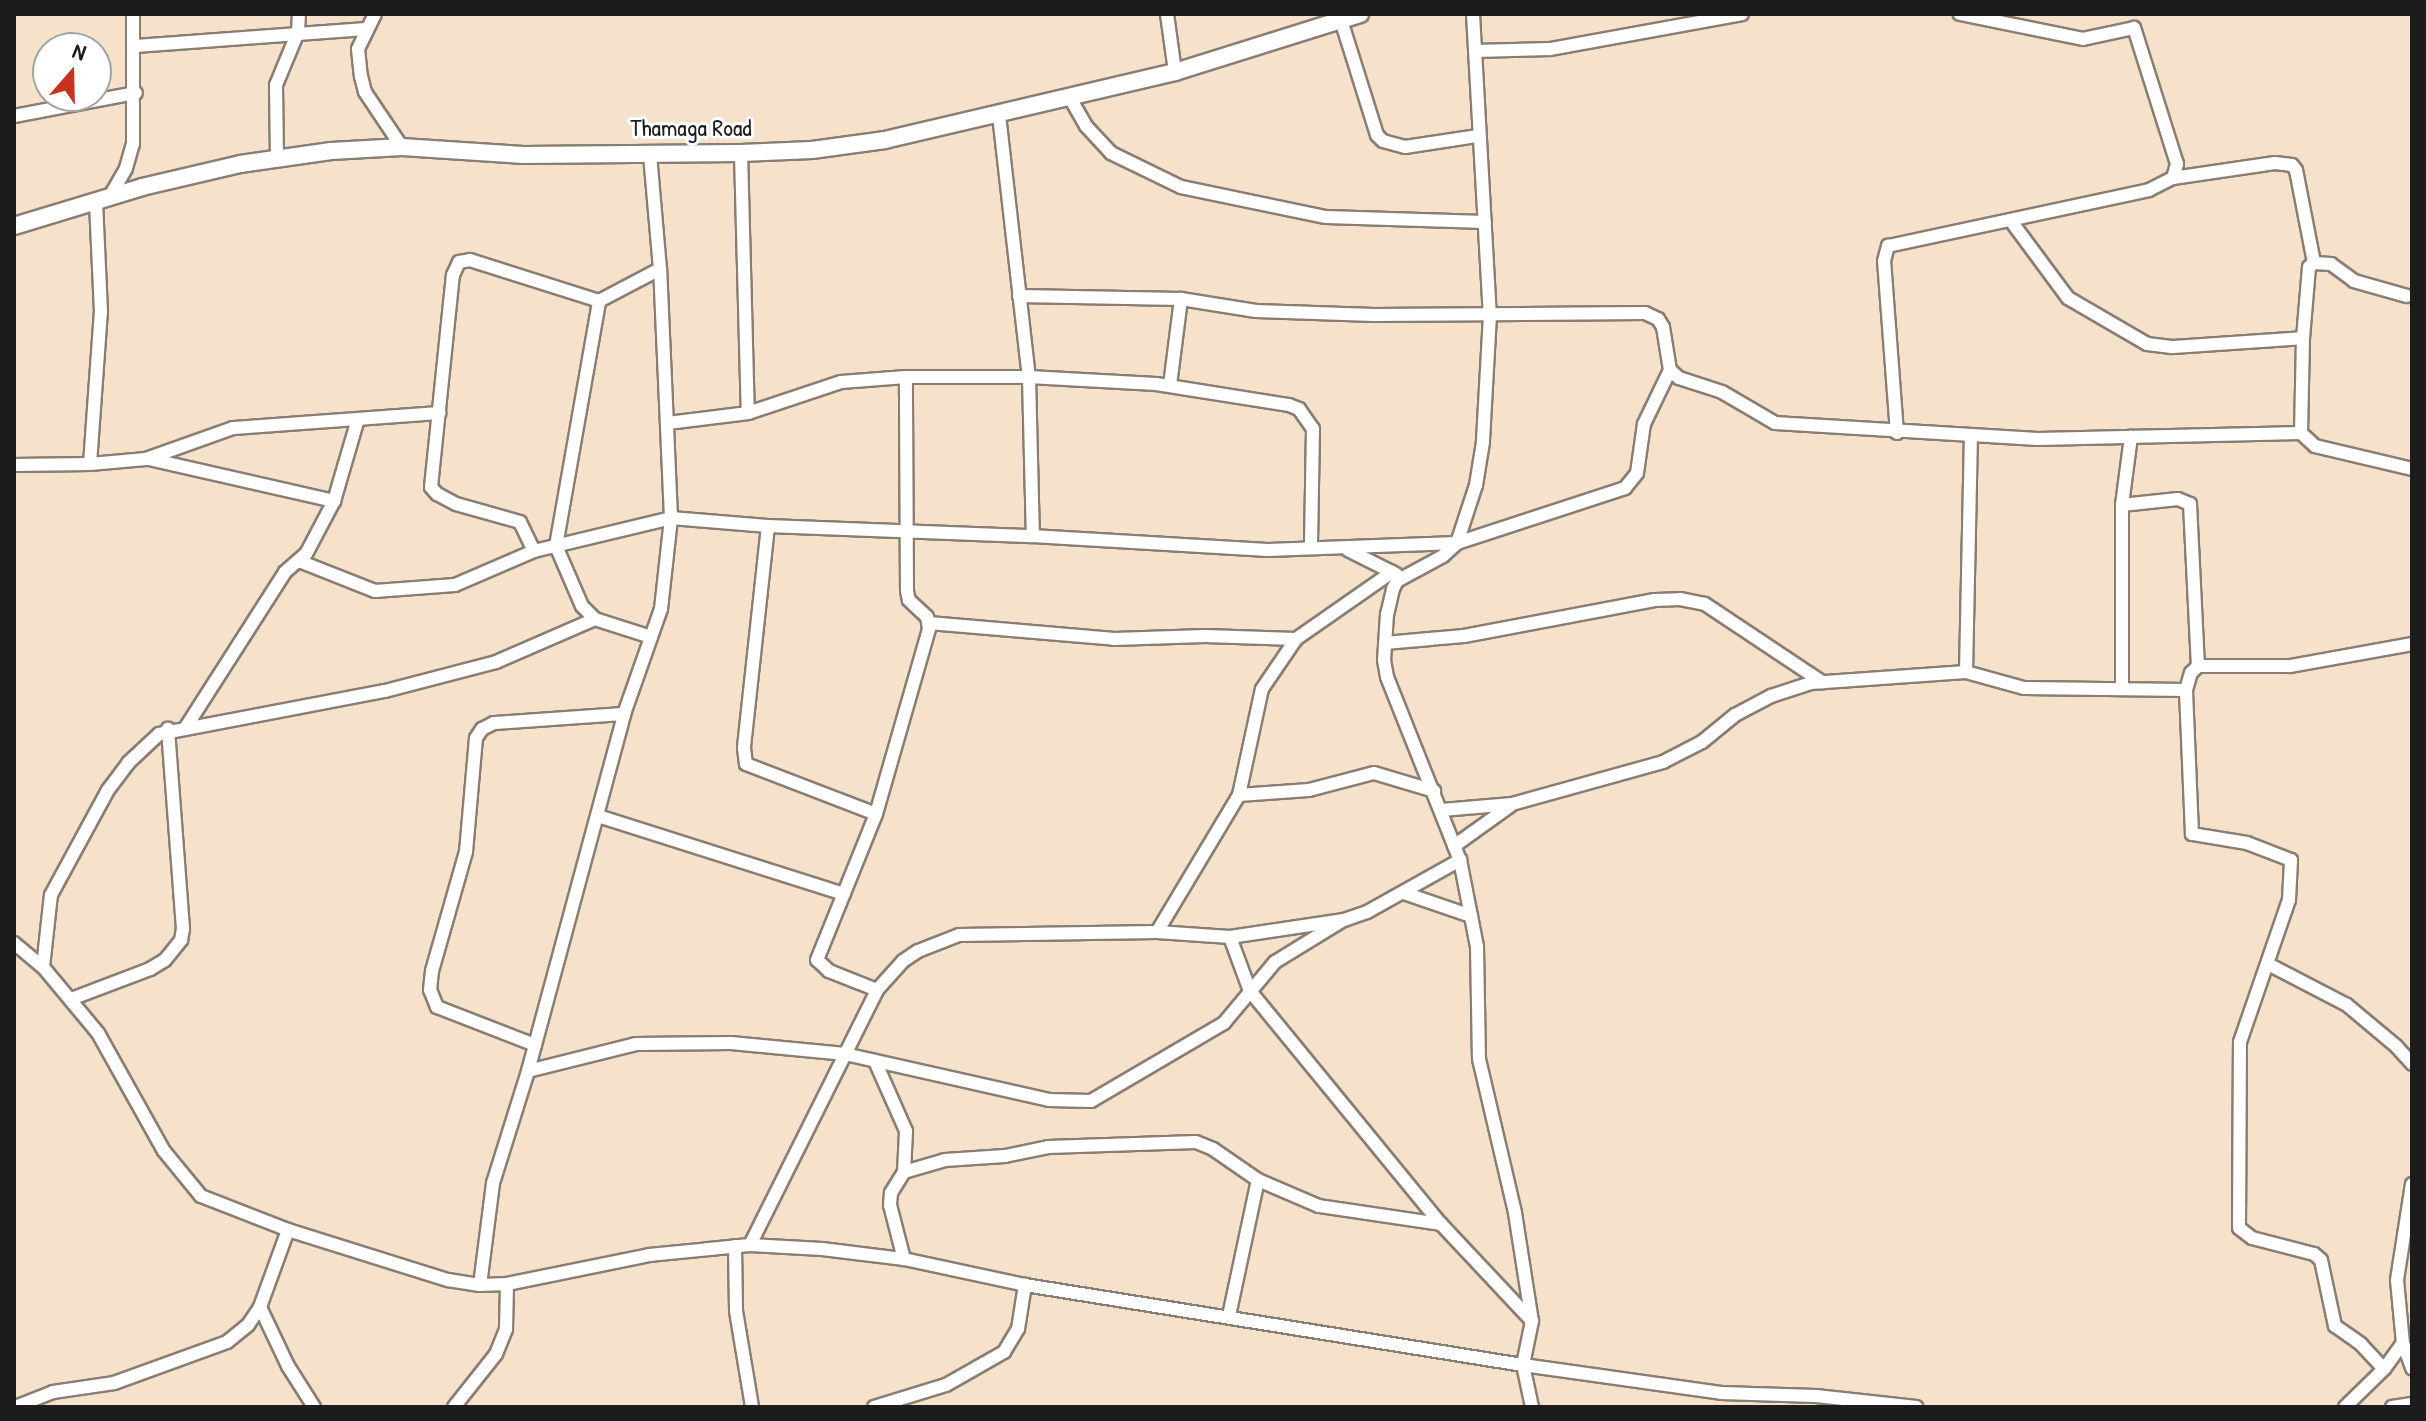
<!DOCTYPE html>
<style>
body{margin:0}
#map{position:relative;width:2426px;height:1421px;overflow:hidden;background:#f6e1ca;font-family:"Patrick Hand",sans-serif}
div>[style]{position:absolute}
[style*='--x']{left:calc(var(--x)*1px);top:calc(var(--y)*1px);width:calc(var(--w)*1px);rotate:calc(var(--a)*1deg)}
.roads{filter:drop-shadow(2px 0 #897e73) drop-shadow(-2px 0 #897e73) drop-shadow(0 2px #897e73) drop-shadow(0 -2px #897e73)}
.minor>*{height:12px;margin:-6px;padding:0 6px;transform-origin:6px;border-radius:6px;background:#fff}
.secondary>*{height:16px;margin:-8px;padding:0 8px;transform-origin:8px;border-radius:8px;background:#fff}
span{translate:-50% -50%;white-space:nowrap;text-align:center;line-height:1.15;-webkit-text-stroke:6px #fff;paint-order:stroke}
.street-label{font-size:24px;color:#1c1c1c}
.frame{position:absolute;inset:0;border:16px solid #1c1c1c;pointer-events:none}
.north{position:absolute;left:32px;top:32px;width:80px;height:80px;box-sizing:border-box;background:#fff;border:2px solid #a4a4a4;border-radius:50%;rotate:20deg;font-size:22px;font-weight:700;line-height:32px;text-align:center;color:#1c1c1c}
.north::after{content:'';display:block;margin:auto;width:28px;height:36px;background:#c8321e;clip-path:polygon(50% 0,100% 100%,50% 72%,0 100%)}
</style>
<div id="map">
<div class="roads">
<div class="minor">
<i style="--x:375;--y:14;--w:39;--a:116"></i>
<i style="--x:358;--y:49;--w:27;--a:84"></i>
<i style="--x:361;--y:76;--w:16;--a:76"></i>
<i style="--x:365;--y:92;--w:66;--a:56.1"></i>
<i style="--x:1167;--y:14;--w:59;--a:82.1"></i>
<i style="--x:1473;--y:14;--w:301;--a:86.8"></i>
<i style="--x:1490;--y:315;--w:127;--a:93.2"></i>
<i style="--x:1483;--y:442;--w:44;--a:99.2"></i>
<i style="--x:1476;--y:485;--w:61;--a:108.1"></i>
<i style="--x:1457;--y:543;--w:19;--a:137"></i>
<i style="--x:1443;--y:556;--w:52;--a:151.5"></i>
<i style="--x:1397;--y:581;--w:9;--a:117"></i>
<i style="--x:1393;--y:589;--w:26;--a:103"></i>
<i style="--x:1387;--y:614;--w:46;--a:93.7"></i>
<i style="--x:1384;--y:660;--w:17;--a:80"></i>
<i style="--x:1387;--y:677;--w:197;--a:68.3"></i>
<i style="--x:1460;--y:860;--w:57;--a:78.9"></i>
<i style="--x:1471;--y:916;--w:31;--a:79"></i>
<i style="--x:1477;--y:946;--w:113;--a:89"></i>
<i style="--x:1479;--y:1059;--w:158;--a:76.8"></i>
<i style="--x:1515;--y:1213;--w:109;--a:81.1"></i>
<i style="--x:1532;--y:1321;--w:45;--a:101.6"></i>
<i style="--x:1523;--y:1365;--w:43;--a:77.9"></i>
<i style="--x:1341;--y:20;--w:121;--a:72.6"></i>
<i style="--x:1377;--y:135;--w:8;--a:45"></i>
<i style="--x:1383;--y:141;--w:23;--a:15"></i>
<i style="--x:1405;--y:147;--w:74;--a:-8.6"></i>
<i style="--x:135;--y:46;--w:232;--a:-4.2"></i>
<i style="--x:1475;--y:51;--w:75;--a:-1.5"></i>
<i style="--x:1550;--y:49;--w:195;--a:-10.3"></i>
<i style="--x:1070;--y:98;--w:32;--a:60"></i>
<i style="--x:1086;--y:126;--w:37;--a:47"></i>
<i style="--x:1111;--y:153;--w:78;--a:25.9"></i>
<i style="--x:1181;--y:187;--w:148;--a:11.7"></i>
<i style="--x:1326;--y:217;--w:159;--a:1.8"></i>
<i style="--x:999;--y:115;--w:264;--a:83.5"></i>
<i style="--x:1029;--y:377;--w:159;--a:88.6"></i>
<i style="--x:14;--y:116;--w:124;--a:-10.7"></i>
<i style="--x:741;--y:153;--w:260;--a:88.5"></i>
<i style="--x:277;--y:158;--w:73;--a:-90.8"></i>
<i style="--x:276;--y:85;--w:57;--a:-67.5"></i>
<i style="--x:298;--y:32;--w:18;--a:-87"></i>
<i style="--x:2173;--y:178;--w:103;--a:-8.4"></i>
<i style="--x:2275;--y:163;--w:17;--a:7"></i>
<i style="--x:2292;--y:165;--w:6;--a:51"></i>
<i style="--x:2296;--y:170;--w:95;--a:79"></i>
<i style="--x:2314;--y:263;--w:6;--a:141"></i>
<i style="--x:2309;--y:267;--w:71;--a:94.8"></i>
<i style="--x:2303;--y:338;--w:95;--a:91.2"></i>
<i style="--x:2301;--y:433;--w:19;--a:43"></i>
<i style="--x:2315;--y:446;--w:100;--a:13.3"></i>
<i style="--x:109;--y:198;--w:34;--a:-60"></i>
<i style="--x:126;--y:168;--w:25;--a:-74"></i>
<i style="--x:133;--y:144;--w:130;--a:-90"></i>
<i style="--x:2011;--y:221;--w:96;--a:53.5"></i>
<i style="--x:2068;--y:298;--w:91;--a:30.2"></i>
<i style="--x:2147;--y:344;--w:25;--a:7"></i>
<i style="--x:2172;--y:347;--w:131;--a:-3.9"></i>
<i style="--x:2314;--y:263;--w:17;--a:3"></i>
<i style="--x:2331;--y:264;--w:29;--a:36"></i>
<i style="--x:2354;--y:281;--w:55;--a:15.8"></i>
<i style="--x:1019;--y:296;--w:162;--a:1.1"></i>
<i style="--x:1181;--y:299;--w:76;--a:9.1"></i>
<i style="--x:1256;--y:311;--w:118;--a:1.9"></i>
<i style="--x:1374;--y:315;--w:271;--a:-0.4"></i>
<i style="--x:1645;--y:313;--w:14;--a:25"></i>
<i style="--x:1658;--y:319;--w:9;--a:58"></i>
<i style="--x:1663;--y:327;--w:44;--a:80.8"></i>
<i style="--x:1670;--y:370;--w:12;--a:42"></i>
<i style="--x:1679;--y:378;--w:45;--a:18"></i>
<i style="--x:1722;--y:392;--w:61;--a:30.3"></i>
<i style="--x:1775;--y:423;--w:263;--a:3.5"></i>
<i style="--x:2038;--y:439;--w:263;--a:-1.3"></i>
<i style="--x:1170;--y:385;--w:87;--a:-82.7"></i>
<i style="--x:668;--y:423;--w:81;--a:-7.1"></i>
<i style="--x:748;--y:413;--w:98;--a:-18.4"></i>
<i style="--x:841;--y:382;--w:65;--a:-4.4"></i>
<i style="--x:906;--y:377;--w:123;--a:0"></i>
<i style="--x:1029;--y:377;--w:127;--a:3.2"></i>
<i style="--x:1156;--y:384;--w:135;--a:9"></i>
<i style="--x:1289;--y:405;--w:11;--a:22"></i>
<i style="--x:1299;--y:409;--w:24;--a:55"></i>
<i style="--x:1313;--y:429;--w:118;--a:91"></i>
<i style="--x:1897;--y:433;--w:172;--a:-94.3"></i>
<i style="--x:1884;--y:261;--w:16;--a:-75"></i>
<i style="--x:1888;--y:246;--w:267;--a:-12.1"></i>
<i style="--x:2149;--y:190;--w:27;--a:-27"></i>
<i style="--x:2173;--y:178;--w:15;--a:-74"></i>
<i style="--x:2177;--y:164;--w:143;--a:-107.5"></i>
<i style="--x:2134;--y:28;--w:52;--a:167.8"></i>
<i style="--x:2083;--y:39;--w:126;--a:-168.5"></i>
<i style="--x:149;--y:459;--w:190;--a:12.8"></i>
<i style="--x:90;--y:464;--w:152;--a:-85.9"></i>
<i style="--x:101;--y:312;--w:111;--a:-92.6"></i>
<i style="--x:14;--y:465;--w:76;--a:-0.8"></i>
<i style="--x:90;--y:464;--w:56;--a:-5.1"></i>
<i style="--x:146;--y:459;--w:92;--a:-19.6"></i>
<i style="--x:233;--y:428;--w:207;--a:-4.2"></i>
<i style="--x:2122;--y:505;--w:56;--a:-6.1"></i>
<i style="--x:2178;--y:499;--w:13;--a:23"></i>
<i style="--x:2190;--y:504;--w:162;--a:87.2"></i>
<i style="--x:768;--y:526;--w:223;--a:96.2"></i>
<i style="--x:744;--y:748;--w:16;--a:83"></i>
<i style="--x:746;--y:764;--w:139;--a:21"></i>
<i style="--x:1348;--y:550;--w:54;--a:26.6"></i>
<i style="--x:534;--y:551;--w:32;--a:-116"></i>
<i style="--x:520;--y:522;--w:66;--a:-164.3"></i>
<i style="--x:456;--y:504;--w:21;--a:-152"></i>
<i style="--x:437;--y:494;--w:9;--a:-131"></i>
<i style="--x:431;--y:487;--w:213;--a:-84.1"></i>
<i style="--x:453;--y:275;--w:14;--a:-65"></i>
<i style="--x:459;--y:262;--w:11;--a:-10"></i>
<i style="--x:470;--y:260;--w:135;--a:17.6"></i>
<i style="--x:299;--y:561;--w:82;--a:21.5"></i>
<i style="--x:375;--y:591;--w:80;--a:-4.3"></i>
<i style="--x:455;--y:585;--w:86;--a:-23.3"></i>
<i style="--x:534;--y:551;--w:141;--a:-13.5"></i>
<i style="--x:671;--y:518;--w:97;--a:4.7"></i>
<i style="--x:768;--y:526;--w:265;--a:2.2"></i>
<i style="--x:1033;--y:536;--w:235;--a:3.4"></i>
<i style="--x:1268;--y:550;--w:189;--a:-2.1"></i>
<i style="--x:1457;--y:543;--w:177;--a:-18.1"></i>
<i style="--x:1625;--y:488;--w:19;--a:-51"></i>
<i style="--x:1637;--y:473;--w:49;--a:-81.9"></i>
<i style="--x:1644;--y:424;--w:60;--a:-64.3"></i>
<i style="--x:929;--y:623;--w:186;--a:4.9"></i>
<i style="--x:1114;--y:639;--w:91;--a:-1.9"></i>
<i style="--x:1205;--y:636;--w:91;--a:1.9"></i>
<i style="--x:651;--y:637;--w:59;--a:-162.2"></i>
<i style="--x:595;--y:619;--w:18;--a:-135"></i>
<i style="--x:582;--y:606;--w:65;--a:-113.4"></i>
<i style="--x:556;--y:546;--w:249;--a:-80"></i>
<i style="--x:599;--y:301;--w:69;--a:-27.7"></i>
<i style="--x:1385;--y:643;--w:79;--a:-5.1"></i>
<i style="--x:1464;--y:636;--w:194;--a:-10.7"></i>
<i style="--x:1655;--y:600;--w:25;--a:-2"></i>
<i style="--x:1680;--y:599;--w:25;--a:11"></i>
<i style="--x:1705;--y:604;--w:141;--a:33.7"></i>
<i style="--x:1966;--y:672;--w:235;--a:-88.8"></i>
<i style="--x:2122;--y:689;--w:184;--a:-90"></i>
<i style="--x:2122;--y:505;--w:69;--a:-82.5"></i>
<i style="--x:186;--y:727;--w:184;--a:-57.4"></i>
<i style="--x:285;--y:572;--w:28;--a:-41"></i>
<i style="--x:306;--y:554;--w:60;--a:-62.2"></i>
<i style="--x:334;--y:501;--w:85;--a:-73.7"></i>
<i style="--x:1239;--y:795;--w:70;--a:-4.1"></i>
<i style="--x:1309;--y:790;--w:67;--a:-14.7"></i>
<i style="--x:1374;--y:773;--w:63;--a:16.7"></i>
<i style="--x:1442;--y:810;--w:70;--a:-4.9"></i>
<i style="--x:1512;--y:804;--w:157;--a:-15.5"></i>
<i style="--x:1663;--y:762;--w:44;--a:-27.1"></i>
<i style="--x:1702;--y:742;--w:43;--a:-39.3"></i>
<i style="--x:1735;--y:715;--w:41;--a:-27.8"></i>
<i style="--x:1771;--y:696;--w:42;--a:-18"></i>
<i style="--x:1811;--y:683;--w:155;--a:-4.1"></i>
<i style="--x:1966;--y:672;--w:60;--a:15.4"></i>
<i style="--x:2024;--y:688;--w:162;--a:0.7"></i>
<i style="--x:598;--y:816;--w:258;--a:17.6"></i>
<i style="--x:1454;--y:846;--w:69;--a:-35.5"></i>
<i style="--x:1404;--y:893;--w:71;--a:18.9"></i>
<i style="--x:1157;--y:932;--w:160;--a:-59.1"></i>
<i style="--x:1239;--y:795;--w:108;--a:-77.8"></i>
<i style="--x:1262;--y:689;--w:60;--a:-55.8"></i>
<i style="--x:1296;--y:639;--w:117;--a:-34.9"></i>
<i style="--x:1230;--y:937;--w:58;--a:69.7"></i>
<i style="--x:1250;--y:991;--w:301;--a:50.7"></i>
<i style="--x:1441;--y:1224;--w:133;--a:46.8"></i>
<i style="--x:14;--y:943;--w:38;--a:40"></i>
<i style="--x:43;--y:967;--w:86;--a:50.2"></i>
<i style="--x:98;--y:1033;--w:135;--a:60.8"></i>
<i style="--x:164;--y:1151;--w:58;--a:50.6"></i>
<i style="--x:201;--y:1196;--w:93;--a:21.3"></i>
<i style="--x:288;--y:1230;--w:168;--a:17.4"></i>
<i style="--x:448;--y:1280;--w:32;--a:9"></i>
<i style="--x:480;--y:1285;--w:27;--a:-2"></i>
<i style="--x:507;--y:1284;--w:145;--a:-11.5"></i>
<i style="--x:649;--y:1255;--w:101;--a:-5.7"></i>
<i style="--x:750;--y:1245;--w:72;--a:3.2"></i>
<i style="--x:822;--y:1249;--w:83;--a:7"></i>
<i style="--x:904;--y:1259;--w:124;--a:12.1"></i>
<i style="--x:1025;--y:1285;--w:504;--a:9.13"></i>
<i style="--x:1523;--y:1365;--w:200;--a:8"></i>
<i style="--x:1721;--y:1393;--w:95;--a:1.8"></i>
<i style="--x:1816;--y:1396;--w:101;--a:6.3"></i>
<i style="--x:2268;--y:964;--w:89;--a:27.4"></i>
<i style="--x:2347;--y:1005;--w:64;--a:39.9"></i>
<i style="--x:2396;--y:1046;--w:24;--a:48"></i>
<i style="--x:43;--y:967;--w:72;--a:-83.7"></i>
<i style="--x:51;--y:895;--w:119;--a:-61.5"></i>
<i style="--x:108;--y:790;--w:34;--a:-53"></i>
<i style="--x:128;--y:763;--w:42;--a:-43.1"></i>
<i style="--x:159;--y:734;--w:230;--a:-10.8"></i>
<i style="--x:385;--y:691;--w:115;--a:-14.6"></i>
<i style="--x:496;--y:662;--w:108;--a:-23.5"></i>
<i style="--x:877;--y:990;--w:52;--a:-158.4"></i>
<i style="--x:829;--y:971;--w:16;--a:-137"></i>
<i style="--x:817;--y:960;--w:157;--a:-68"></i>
<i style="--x:876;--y:814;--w:192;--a:-74"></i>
<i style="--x:929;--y:629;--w:12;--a:-99"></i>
<i style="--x:927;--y:617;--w:25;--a:-137"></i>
<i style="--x:909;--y:600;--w:9;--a:-103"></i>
<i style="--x:907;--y:591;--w:214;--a:-90.3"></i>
<i style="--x:71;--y:999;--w:85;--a:-20.8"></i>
<i style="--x:150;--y:969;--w:17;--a:-31"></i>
<i style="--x:165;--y:960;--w:26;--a:-51"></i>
<i style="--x:181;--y:940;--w:11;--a:-80"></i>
<i style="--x:183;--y:929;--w:201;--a:-94.3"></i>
<i style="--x:535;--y:1045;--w:105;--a:-158.8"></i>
<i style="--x:437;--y:1007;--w:18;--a:-112"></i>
<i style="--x:430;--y:990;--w:19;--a:-84"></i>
<i style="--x:432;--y:971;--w:124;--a:-74.1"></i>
<i style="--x:466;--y:852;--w:114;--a:-85"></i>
<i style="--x:476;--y:738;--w:11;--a:-56"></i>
<i style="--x:482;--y:729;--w:13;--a:-27"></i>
<i style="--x:494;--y:723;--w:130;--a:-4"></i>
<i style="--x:875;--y:1061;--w:77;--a:66.1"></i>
<i style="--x:906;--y:1131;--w:41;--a:92.8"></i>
<i style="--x:904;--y:1172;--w:25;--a:122"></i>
<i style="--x:891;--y:1193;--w:12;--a:95"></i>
<i style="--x:890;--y:1205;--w:56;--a:75.5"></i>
<i style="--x:528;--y:1071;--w:111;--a:-14"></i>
<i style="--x:636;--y:1044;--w:95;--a:-0.6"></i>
<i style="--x:731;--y:1043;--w:115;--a:5.5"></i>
<i style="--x:845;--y:1054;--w:209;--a:12.7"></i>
<i style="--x:1049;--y:1100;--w:42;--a:1.4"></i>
<i style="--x:1091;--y:1101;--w:154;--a:-30.4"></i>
<i style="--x:1224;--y:1023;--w:80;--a:-50.1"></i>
<i style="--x:1275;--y:962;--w:79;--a:-31.5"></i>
<i style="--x:904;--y:1172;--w:43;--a:-16.3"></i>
<i style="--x:945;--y:1160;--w:60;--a:-3.8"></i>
<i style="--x:1005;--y:1156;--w:44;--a:-11.8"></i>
<i style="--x:1048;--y:1147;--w:148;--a:-1.9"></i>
<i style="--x:1196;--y:1142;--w:18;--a:22"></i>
<i style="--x:1213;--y:1149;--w:55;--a:34.6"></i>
<i style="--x:1258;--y:1180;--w:66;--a:23.1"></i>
<i style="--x:1319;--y:1206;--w:123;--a:8.4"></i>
<i style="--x:2412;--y:1184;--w:97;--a:98.9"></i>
<i style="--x:2397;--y:1280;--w:63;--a:84.6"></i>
<i style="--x:2403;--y:1343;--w:27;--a:70"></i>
<i style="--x:750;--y:1245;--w:285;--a:-63.5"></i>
<i style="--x:877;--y:990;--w:39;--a:-48"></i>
<i style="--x:903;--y:961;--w:18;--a:-34"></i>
<i style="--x:918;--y:951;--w:44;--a:-21.3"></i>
<i style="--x:959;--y:935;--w:198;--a:-0.9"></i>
<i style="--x:1157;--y:932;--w:73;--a:3.9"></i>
<i style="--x:1230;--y:937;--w:115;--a:-8.5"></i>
<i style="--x:1344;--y:920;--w:24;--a:-19"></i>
<i style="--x:1367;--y:912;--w:107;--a:-29.2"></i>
<i style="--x:735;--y:1246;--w:65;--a:89.1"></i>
<i style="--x:736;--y:1311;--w:97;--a:80.5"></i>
<i style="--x:480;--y:1285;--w:103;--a:-82.7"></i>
<i style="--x:493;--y:1183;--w:117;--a:-72.6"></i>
<i style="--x:528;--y:1071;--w:370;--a:-74.9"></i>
<i style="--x:624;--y:714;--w:111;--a:-70.6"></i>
<i style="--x:661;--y:609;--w:92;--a:-83.7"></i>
<i style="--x:671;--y:518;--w:249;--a:-92.5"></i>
<i style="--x:660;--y:269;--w:115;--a:-95"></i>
<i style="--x:260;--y:1307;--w:65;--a:64.6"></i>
<i style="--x:288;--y:1366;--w:49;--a:57.6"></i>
<i style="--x:1229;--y:1316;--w:139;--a:-78"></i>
<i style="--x:2384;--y:1369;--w:34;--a:-133"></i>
<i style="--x:2361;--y:1344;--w:32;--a:-145"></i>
<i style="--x:2335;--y:1326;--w:67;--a:-102"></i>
<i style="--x:2321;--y:1260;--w:9;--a:-139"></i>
<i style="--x:2314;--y:1254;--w:64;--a:-165.5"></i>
<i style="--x:2252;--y:1238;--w:16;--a:-142"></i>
<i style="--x:2239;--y:1228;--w:186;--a:-89.7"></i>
<i style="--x:2240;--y:1042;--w:150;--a:-71"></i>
<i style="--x:2289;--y:900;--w:40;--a:-87.1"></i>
<i style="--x:2291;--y:860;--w:47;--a:-158.9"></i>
<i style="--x:2247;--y:843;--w:56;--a:-170.7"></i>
<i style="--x:2192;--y:834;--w:144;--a:-92.4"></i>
<i style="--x:2186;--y:690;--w:18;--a:-74"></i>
<i style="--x:2191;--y:673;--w:10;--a:-45"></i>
<i style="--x:2198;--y:666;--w:92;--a:0"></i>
<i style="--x:2290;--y:666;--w:124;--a:-10.2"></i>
<i style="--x:15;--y:1407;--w:41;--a:-21.5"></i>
<i style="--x:53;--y:1392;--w:62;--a:-8.4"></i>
<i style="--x:114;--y:1383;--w:120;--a:-19.9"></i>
<i style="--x:227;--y:1342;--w:27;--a:-39"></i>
<i style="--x:248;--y:1325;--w:22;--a:-56"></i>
<i style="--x:260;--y:1307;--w:82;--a:-70"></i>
<i style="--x:454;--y:1407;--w:68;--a:-51.6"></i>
<i style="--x:496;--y:1354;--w:27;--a:-68"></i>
<i style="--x:506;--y:1329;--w:45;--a:-88.7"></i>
<i style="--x:874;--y:1407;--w:75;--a:-17"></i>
<i style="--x:946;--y:1385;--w:67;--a:-29.6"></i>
<i style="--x:1004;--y:1352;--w:27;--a:-59"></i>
<i style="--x:1018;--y:1329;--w:45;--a:-81"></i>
<i style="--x:2345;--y:1407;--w:54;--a:-44.3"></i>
<i style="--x:2384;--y:1369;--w:32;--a:-54"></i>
<i style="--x:2392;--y:1407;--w:20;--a:-9"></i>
</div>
<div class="secondary">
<i style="--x:14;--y:226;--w:134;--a:-16.9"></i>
<i style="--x:142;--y:187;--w:101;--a:-13.2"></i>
<i style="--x:240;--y:164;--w:92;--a:-8.1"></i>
<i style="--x:331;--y:151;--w:71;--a:-3.2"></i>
<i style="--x:402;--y:147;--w:122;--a:3.8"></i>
<i style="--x:524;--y:155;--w:217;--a:-0.5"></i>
<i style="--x:741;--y:153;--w:71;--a:-2.4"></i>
<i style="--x:812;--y:150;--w:74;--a:-7.8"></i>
<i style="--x:885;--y:140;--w:298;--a:-13.2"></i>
<i style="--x:1175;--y:72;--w:194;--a:-17.4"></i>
</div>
</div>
<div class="street-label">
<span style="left:691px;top:128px">Thamaga Road</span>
</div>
<div class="frame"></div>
<div class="north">N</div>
</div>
